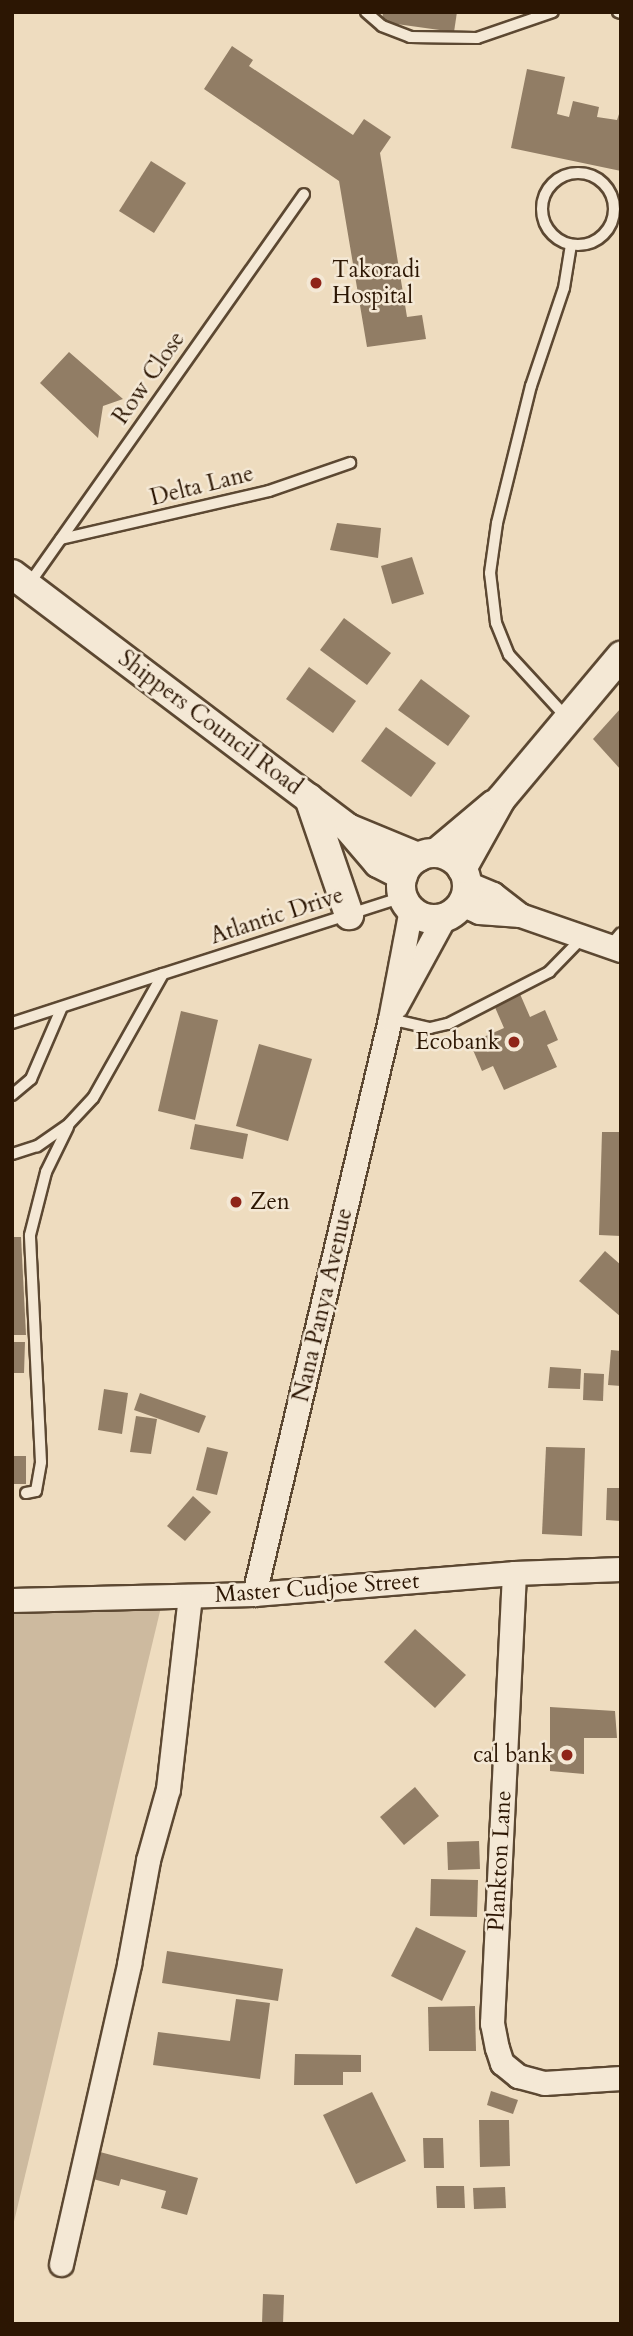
<!DOCTYPE html>
<style>
body{margin:0}
#map{position:relative;width:633px;height:2336px;overflow:hidden;background:#eedcbf;font-family:Cardo,serif}
div>[style]{position:absolute}
[style*='--x']{left:calc(var(--x)*1px);top:calc(var(--y)*1px);width:calc(var(--w)*1px);rotate:calc(var(--a)*1deg)}
.green>*{inset:0;background:#cdba9f}
.building>*{inset:0;background:#917d65}
.roads{filter:drop-shadow(2px 0 #5c4832) drop-shadow(-2px 0 #5c4832) drop-shadow(0 2px #5c4832) drop-shadow(0 -2px #5c4832)}
.service>*{height:10px;margin:-5px;padding:0 5px;transform-origin:5px;border-radius:5px;background:#f4e8d5}
.service>.ring{margin:-5px;padding:0;box-sizing:content-box;background:none;border:10px solid #f4e8d5;border-radius:50%}
.minor>*{height:23px;margin:-11.5px;padding:0 11.5px;transform-origin:11.5px;border-radius:11.5px;background:#f4e8d5}
.tertiary>*{height:28px;margin:-14px;padding:0 14px;transform-origin:14px;border-radius:14px;background:#f4e8d5}
.tertiary>.ring{margin:-14px;padding:0;box-sizing:content-box;background:none;border:28px solid #f4e8d5;border-radius:50%}
.dots>*{width:19px;height:19px;translate:-50% -50%;box-sizing:border-box;border:4px solid #f4e8d5;border-radius:50%}
span{translate:-50% -50%;white-space:nowrap;text-align:center;line-height:1.15;-webkit-text-stroke:5px #f4e8d5;paint-order:stroke}
.poi-label{font-size:23px;color:#2c1603}
.left{translate:0 -50%;text-align:left}
.right{translate:-100% -50%;text-align:right}
.street-label{font-size:23px;color:#2c1603}
.frame{position:absolute;inset:0;border:14px solid #2c1603;pointer-events:none}
</style>
<div id="map">
<div class="green">
<i style="clip-path:polygon(162px 1603px,12px 2230px,12px 1609px)"></i>
</div>
<div class="building">
<i style="clip-path:polygon(383px 12px,457px 12px,454px 32px,382px 22px)"></i>
<i style="clip-path:polygon(232px 46px,253px 60px,249px 66px,353px 135px,364px 119px,391px 137px,380px 153px,407px 317px,422px 315px,426px 339px,367px 347px,339px 181px,204px 89px)"></i>
<i style="clip-path:polygon(527px 69px,565px 77px,557px 114px,569px 117px,573px 101px,599px 107px,597px 117px,617px 120px,621px 108px,621px 171px,511px 148px)"></i>
<i style="clip-path:polygon(151px 161px,186px 183px,154px 233px,119px 211px)"></i>
<i style="clip-path:polygon(69px 352px,123px 399px,103px 406px,98px 438px,40px 383px)"></i>
<i style="clip-path:polygon(337px 523px,381px 528px,378px 558px,330px 550px)"></i>
<i style="clip-path:polygon(412px 557px,424px 594px,392px 604px,381px 566px)"></i>
<i style="clip-path:polygon(344px 618px,391px 653px,367px 685px,320px 650px)"></i>
<i style="clip-path:polygon(309px 667px,356px 701px,333px 733px,286px 699px)"></i>
<i style="clip-path:polygon(421px 679px,470px 716px,448px 746px,398px 710px)"></i>
<i style="clip-path:polygon(621px 708px,621px 770px,593px 739px)"></i>
<i style="clip-path:polygon(386px 727px,436px 763px,411px 797px,361px 761px)"></i>
<i style="clip-path:polygon(520px 994px,530px 1017px,545px 1010px,558px 1040px,547px 1045px,557px 1067px,504px 1090px,493px 1066px,482px 1071px,470px 1043px,504px 1028px,494px 1005px)"></i>
<i style="clip-path:polygon(181px 1011px,218px 1020px,195px 1120px,158px 1111px)"></i>
<i style="clip-path:polygon(259px 1044px,312px 1059px,288px 1141px,236px 1126px)"></i>
<i style="clip-path:polygon(195px 1124px,248px 1134px,243px 1159px,190px 1149px)"></i>
<i style="clip-path:polygon(602px 1132px,621px 1132px,621px 1236px,599px 1235px)"></i>
<i style="clip-path:polygon(12px 1237px,21px 1237px,26px 1335px,12px 1335px)"></i>
<i style="clip-path:polygon(605px 1251px,621px 1265px,621px 1317px,579px 1281px)"></i>
<i style="clip-path:polygon(12px 1342px,25px 1342px,24px 1373px,12px 1373px)"></i>
<i style="clip-path:polygon(611px 1350px,621px 1351px,621px 1386px,608px 1385px)"></i>
<i style="clip-path:polygon(550px 1367px,581px 1369px,580px 1389px,548px 1388px)"></i>
<i style="clip-path:polygon(584px 1373px,604px 1374px,603px 1401px,583px 1400px)"></i>
<i style="clip-path:polygon(104px 1389px,128px 1393px,122px 1434px,98px 1430px)"></i>
<i style="clip-path:polygon(140px 1393px,206px 1416px,199px 1433px,134px 1410px)"></i>
<i style="clip-path:polygon(136px 1416px,157px 1419px,151px 1454px,130px 1452px)"></i>
<i style="clip-path:polygon(207px 1447px,228px 1452px,217px 1495px,196px 1490px)"></i>
<i style="clip-path:polygon(546px 1447px,585px 1448px,582px 1536px,542px 1534px)"></i>
<i style="clip-path:polygon(12px 1456px,26px 1456px,26px 1484px,12px 1484px)"></i>
<i style="clip-path:polygon(607px 1488px,621px 1488px,621px 1521px,606px 1520px)"></i>
<i style="clip-path:polygon(193px 1496px,211px 1512px,185px 1541px,167px 1526px)"></i>
<i style="clip-path:polygon(415px 1629px,466px 1675px,435px 1708px,384px 1662px)"></i>
<i style="clip-path:polygon(550px 1707px,615px 1711px,617px 1738px,584px 1738px,584px 1774px,550px 1771px)"></i>
<i style="clip-path:polygon(415px 1787px,439px 1816px,404px 1845px,380px 1817px)"></i>
<i style="clip-path:polygon(479px 1841px,480px 1869px,448px 1870px,447px 1842px)"></i>
<i style="clip-path:polygon(431px 1879px,478px 1880px,477px 1917px,430px 1916px)"></i>
<i style="clip-path:polygon(416px 1927px,466px 1951px,442px 2001px,391px 1976px)"></i>
<i style="clip-path:polygon(167px 1951px,283px 1969px,278px 2001px,162px 1983px)"></i>
<i style="clip-path:polygon(236px 1999px,270px 2003px,260px 2079px,153px 2065px,158px 2032px,230px 2041px)"></i>
<i style="clip-path:polygon(475px 2006px,476px 2051px,429px 2051px,428px 2007px)"></i>
<i style="clip-path:polygon(295px 2054px,361px 2055px,361px 2072px,343px 2072px,343px 2085px,294px 2085px)"></i>
<i style="clip-path:polygon(491px 2091px,518px 2100px,513px 2114px,487px 2105px)"></i>
<i style="clip-path:polygon(372px 2092px,406px 2161px,356px 2184px,323px 2115px)"></i>
<i style="clip-path:polygon(479px 2120px,509px 2120px,510px 2166px,480px 2167px)"></i>
<i style="clip-path:polygon(423px 2138px,443px 2138px,444px 2168px,424px 2168px)"></i>
<i style="clip-path:polygon(100px 2152px,198px 2178px,187px 2215px,161px 2208px,166px 2191px,121px 2179px,119px 2186px,93px 2179px)"></i>
<i style="clip-path:polygon(436px 2186px,464px 2186px,465px 2208px,437px 2208px)"></i>
<i style="clip-path:polygon(505px 2187px,506px 2208px,474px 2209px,473px 2188px)"></i>
<i style="clip-path:polygon(263px 2294px,284px 2295px,283px 2324px,262px 2324px)"></i>
</div>
<div class="roads">
<div class="service">
<i style="--x:366;--y:12;--w:21;--a:41"></i>
<i style="--x:382;--y:26;--w:30;--a:21"></i>
<i style="--x:410;--y:37;--w:67;--a:0.9"></i>
<i style="--x:477;--y:38;--w:80;--a:-18.9"></i>
<i style="--x:618;--y:12;--w:3;--a:18"></i>
<i class="ring" style="left:542px;top:173px;width:62px;height:62px"></i>
<i style="--x:61;--y:539;--w:213;--a:-13"></i>
<i style="--x:269;--y:491;--w:86;--a:-19.1"></i>
<i style="--x:29;--y:584;--w:477;--a:-54.8"></i>
<i style="--x:567;--y:718;--w:86;--a:-132.6"></i>
<i style="--x:509;--y:655;--w:35;--a:-112"></i>
<i style="--x:496;--y:623;--w:50;--a:-96.8"></i>
<i style="--x:490;--y:573;--w:50;--a:-82"></i>
<i style="--x:497;--y:523;--w:141;--a:-76.1"></i>
<i style="--x:531;--y:386;--w:103;--a:-71.4"></i>
<i style="--x:564;--y:288;--w:44;--a:-80.8"></i>
<i style="--x:609;--y:947;--w:18;--a:-49"></i>
<i style="--x:163;--y:974;--w:252;--a:-17.8"></i>
<i style="--x:390;--y:1019;--w:41;--a:12.7"></i>
<i style="--x:430;--y:1028;--w:18;--a:-13"></i>
<i style="--x:448;--y:1024;--w:114;--a:-27.2"></i>
<i style="--x:549;--y:972;--w:49;--a:-45.8"></i>
<i style="--x:12;--y:1023;--w:159;--a:-18"></i>
<i style="--x:163;--y:974;--w:142;--a:119.4"></i>
<i style="--x:93;--y:1098;--w:35;--a:133"></i>
<i style="--x:69;--y:1124;--w:39;--a:145"></i>
<i style="--x:37;--y:1146;--w:26;--a:162"></i>
<i style="--x:12;--y:1095;--w:25;--a:-40"></i>
<i style="--x:31;--y:1079;--w:78;--a:-66.7"></i>
<i style="--x:26;--y:1493;--w:10;--a:-11"></i>
<i style="--x:36;--y:1491;--w:29;--a:-80"></i>
<i style="--x:41;--y:1462;--w:227;--a:-92.8"></i>
<i style="--x:30;--y:1235;--w:65;--a:-75.7"></i>
<i style="--x:46;--y:1172;--w:50;--a:-63.9"></i>
</div>
<div class="minor">
<i style="--x:467;--y:883;--w:28;--a:23"></i>
<i style="--x:493;--y:894;--w:34;--a:38"></i>
<i style="--x:462;--y:904;--w:19;--a:25"></i>
<i style="--x:479;--y:912;--w:41;--a:4.2"></i>
<i style="--x:520;--y:915;--w:107;--a:19.1"></i>
<i style="--x:396;--y:1006;--w:102;--a:-61.4"></i>
<i style="--x:514;--y:1573;--w:451;--a:92.8"></i>
<i style="--x:492;--y:2023;--w:25;--a:79"></i>
<i style="--x:497;--y:2048;--w:16;--a:72"></i>
<i style="--x:502;--y:2063;--w:21;--a:39"></i>
<i style="--x:518;--y:2076;--w:27;--a:15"></i>
<i style="--x:544;--y:2083;--w:77;--a:-3.7"></i>
<i style="--x:254;--y:1594;--w:591;--a:-76.69"></i>
<i style="--x:390;--y:1019;--w:112;--a:-79.2"></i>
<i style="--x:12;--y:1600;--w:242;--a:-1.4"></i>
<i style="--x:254;--y:1594;--w:261;--a:-4.6"></i>
<i style="--x:514;--y:1573;--w:107;--a:-2.1"></i>
<i style="--x:61;--y:2264;--w:308;--a:-77.2"></i>
<i style="--x:129;--y:1964;--w:106;--a:-79.6"></i>
<i style="--x:148;--y:1860;--w:74;--a:-74.3"></i>
<i style="--x:168;--y:1789;--w:194;--a:-83.5"></i>
</div>
<div class="tertiary">
<i style="--x:12;--y:574;--w:421;--a:37.1"></i>
<i style="--x:348;--y:828;--w:46;--a:49.4"></i>
<i style="--x:378;--y:863;--w:28;--a:27"></i>
<i style="--x:309;--y:798;--w:124;--a:71.1"></i>
<i style="--x:350;--y:829;--w:74;--a:22.4"></i>
<i style="--x:436;--y:853;--w:75;--a:-40.1"></i>
<i class="ring" style="left:401px;top:853px;width:38px;height:38px"></i>
<i style="--x:462;--y:869;--w:80;--a:-60.9"></i>
<i style="--x:501;--y:799;--w:187;--a:-50"></i>
</div>
</div>
<div class="dots">
<i style="left:316px;top:283px;background:#8f2418"></i>
<i style="left:514px;top:1042px;background:#8f2418"></i>
<i style="left:236px;top:1202px;background:#8f2418"></i>
<i style="left:567px;top:1755px;background:#8f2418"></i>
</div>
<div class="poi-label">
<span class="left" style="left:332px;top:283px">Takoradi<br>Hospital</span>
<span class="right" style="left:500px;top:1042px">Ecobank</span>
<span class="left" style="left:250px;top:1202px">Zen</span>
<span class="right" style="left:553px;top:1755px">cal bank</span>
</div>
<div class="street-label">
<span style="left:149px;top:378px;rotate:-55deg">Row Close</span>
<span style="left:202px;top:486px;rotate:-14deg">Delta Lane</span>
<span style="left:210px;top:723px;rotate:37deg">Shippers Council Road</span>
<span style="left:277px;top:916px;rotate:-18deg">Atlantic Drive</span>
<span style="left:323px;top:1305px;rotate:-77deg">Nana Panya Avenue</span>
<span style="left:317px;top:1588px;rotate:-4deg">Master Cudjoe Street</span>
<span style="left:500px;top:1861px;rotate:-87deg">Plankton Lane</span>
</div>
<div class="frame"></div>
</div>
